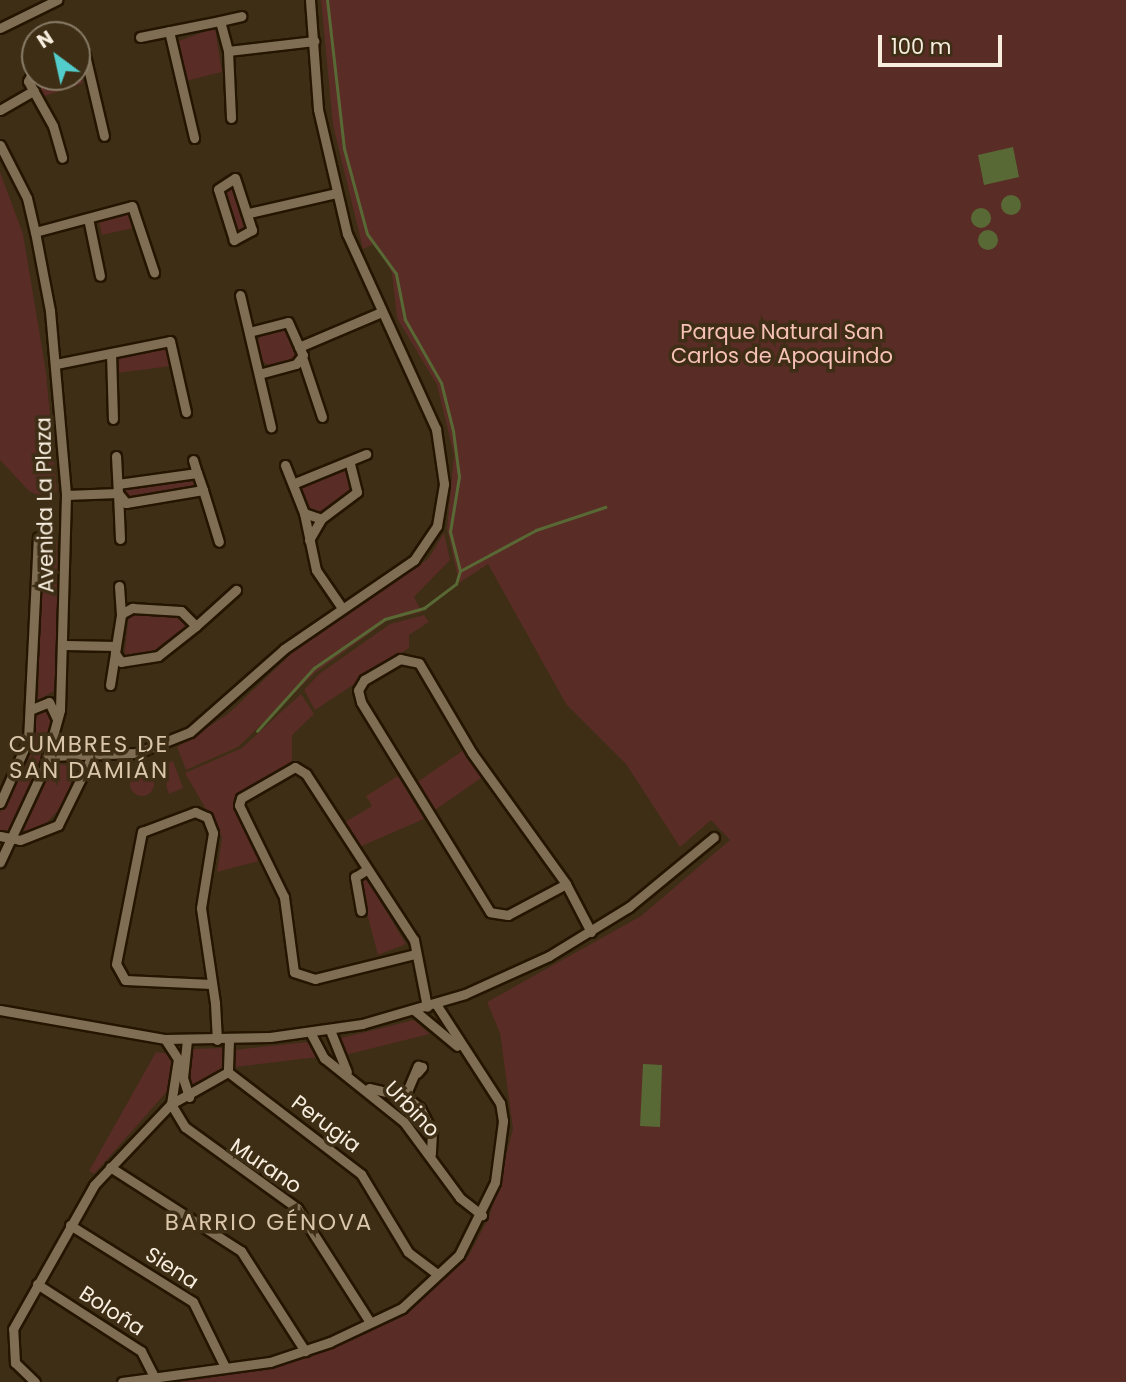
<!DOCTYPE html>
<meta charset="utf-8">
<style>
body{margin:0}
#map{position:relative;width:1126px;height:1382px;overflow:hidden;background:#3d2e15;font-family:Poppins,sans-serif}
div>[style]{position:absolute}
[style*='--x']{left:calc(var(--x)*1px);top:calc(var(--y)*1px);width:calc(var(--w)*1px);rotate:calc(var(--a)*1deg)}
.green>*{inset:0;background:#592c25}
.round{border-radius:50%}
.water>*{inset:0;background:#596935}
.stream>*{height:2.5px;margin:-1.25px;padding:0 1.25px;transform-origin:1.25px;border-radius:1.25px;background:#596935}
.roads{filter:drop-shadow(2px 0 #241500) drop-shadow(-2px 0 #241500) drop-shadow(0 2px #241500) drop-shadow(0 -2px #241500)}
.minor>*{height:9px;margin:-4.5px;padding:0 4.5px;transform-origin:4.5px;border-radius:4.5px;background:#806e54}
span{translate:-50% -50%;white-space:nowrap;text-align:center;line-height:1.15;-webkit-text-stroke:7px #3d2e15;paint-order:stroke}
.park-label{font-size:21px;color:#f8c1b7}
.street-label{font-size:21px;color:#f8eedf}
.neighbourhood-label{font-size:23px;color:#dac6aa;letter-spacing:2px}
.north{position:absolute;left:21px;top:21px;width:70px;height:70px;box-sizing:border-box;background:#3d2e15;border:2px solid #887b66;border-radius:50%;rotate:327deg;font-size:19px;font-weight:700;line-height:28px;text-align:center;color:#f8eedf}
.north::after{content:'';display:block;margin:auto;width:24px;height:32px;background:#53cdcb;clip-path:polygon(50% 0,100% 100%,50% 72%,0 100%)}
.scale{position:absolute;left:878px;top:35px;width:124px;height:32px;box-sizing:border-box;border:4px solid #f8eedf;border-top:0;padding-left:9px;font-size:21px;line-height:24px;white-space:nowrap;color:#f8eedf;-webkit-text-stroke:5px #3d2e15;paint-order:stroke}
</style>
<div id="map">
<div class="green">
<i style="clip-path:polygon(321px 0,1126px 0,1126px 1382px,164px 1382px,269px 1365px,351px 1338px,408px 1309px,469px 1255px,490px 1215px,513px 1129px,500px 1033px,487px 1002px,641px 916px,730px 840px,711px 820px,680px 847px,626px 764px,566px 704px,488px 564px,459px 583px,447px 528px,454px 455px,437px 385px,397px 318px,392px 273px,376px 243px,363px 249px,333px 125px)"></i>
<i style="clip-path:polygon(215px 28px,222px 72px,186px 81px,176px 42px)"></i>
<i style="clip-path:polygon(77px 60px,83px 83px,42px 97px,32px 80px,77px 77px)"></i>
<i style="clip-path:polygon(0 172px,23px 234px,46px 372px,57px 491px,49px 501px,29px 491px,0 460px)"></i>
<i style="clip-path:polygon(239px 183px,249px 232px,231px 236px,221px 187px)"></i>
<i style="clip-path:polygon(129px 211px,133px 228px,102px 235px,98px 218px)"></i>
<i class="round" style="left:257px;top:327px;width:40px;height:40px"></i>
<i style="clip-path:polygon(166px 348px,171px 366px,118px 373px,120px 352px)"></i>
<i style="clip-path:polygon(348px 470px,349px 496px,318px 516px,308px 512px,300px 489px,304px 483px)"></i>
<i style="clip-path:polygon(194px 475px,198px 490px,124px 499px,123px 484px)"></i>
<i style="clip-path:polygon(444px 533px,450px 560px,414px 597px,422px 612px,388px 620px,315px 673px,238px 747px,186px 770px,177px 747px,228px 714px,314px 632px,428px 559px)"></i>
<i style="clip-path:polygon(42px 538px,57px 539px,57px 647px,54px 691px,38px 700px)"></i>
<i style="clip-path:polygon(129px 614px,185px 616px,189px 623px,163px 649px,124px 659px)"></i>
<i style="clip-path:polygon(424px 615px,429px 622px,409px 635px,409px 648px,315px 710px,304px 690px,319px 674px,390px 624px)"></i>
<i style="clip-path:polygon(301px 694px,314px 714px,292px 735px,292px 763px,235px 802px,263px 860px,217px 872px,222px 837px,185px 773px,242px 748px)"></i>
<i style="clip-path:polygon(46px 706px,54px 715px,43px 758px,10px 831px,0 832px,0 813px,30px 747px,37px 712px)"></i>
<i style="clip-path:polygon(465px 749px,484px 776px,432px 812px,413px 785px)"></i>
<i style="clip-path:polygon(173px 761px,183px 788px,169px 794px,159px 766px)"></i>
<i style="clip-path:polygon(52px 764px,66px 765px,72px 774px,68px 800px,40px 830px,19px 831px)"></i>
<i class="round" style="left:130px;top:772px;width:24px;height:24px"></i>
<i style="clip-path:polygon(398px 776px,424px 819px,357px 848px,342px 824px,372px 806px,366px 796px)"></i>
<i style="clip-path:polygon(367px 879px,406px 944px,378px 955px,359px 883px)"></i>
<i style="clip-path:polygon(414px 1020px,430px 1034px,341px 1056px,337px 1039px)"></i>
<i style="clip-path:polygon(308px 1042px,318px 1057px,236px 1067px,234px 1050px)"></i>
<i style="clip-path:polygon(224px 1048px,223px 1070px,190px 1090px,186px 1076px,191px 1049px)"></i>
<i style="clip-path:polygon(156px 1052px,172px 1054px,171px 1087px,94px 1174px,89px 1171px)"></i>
</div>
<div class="water">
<i style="clip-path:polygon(1013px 147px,1019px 177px,984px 185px,978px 155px)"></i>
<i class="round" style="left:1001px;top:195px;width:20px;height:20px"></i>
<i class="round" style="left:971px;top:208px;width:20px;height:20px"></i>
<i class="round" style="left:978px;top:230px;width:20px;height:20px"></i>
<i style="clip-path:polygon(643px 1064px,662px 1065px,660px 1127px,640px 1126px)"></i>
</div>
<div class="stream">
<i style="--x:460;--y:571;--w:86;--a:-28.3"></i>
<i style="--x:536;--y:530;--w:73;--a:-18.4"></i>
<i style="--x:257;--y:731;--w:85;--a:-47.9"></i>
<i style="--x:314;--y:668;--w:86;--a:-34.6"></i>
<i style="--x:385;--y:619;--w:41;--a:-15.8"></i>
<i style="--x:424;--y:608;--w:40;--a:-37"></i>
<i style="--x:456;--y:584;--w:14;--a:-73"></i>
<i style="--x:460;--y:571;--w:40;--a:-104.4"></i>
<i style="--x:450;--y:532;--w:56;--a:-80.7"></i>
<i style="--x:459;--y:477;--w:46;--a:-97.4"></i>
<i style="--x:453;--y:431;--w:49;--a:-104"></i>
<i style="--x:441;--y:383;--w:73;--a:-119.7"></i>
<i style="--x:405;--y:320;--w:47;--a:-101.1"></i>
<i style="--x:396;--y:274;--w:49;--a:-125.9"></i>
<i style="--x:367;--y:234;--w:88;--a:-105.1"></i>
<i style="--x:344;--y:149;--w:150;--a:-96.5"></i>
</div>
<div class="roads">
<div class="minor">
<i style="--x:220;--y:21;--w:22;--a:-13"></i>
<i style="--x:0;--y:28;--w:64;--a:-26.2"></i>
<i style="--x:169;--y:31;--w:110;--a:76.8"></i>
<i style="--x:140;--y:37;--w:82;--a:-11.3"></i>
<i style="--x:220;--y:21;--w:31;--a:75"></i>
<i style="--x:228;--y:51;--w:87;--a:-6.6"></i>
<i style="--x:77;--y:47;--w:11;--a:45"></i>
<i style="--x:85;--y:55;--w:83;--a:76.8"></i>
<i style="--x:228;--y:51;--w:67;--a:87.4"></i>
<i style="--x:35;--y:68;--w:15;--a:118"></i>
<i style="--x:28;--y:81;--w:51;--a:60.9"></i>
<i style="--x:53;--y:126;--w:33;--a:74"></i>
<i style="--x:0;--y:110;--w:39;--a:-30"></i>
<i style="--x:0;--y:145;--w:59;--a:63"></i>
<i style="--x:27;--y:198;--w:35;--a:77"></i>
<i style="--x:35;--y:232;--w:80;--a:79.2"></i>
<i style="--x:50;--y:311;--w:185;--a:85"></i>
<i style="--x:66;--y:495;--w:215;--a:91.6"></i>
<i style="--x:60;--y:710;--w:60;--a:105.4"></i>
<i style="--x:44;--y:768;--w:104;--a:115.1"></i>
<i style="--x:235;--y:178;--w:55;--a:71.9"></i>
<i style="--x:252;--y:230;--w:21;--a:151"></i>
<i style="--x:234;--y:240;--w:53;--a:-107.4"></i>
<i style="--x:218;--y:189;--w:20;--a:-33"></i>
<i style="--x:249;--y:213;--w:89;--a:-12.9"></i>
<i style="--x:88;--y:218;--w:59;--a:78.3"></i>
<i style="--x:35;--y:232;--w:100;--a:-15"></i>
<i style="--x:132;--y:206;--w:70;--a:71.6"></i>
<i style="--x:240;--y:295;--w:136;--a:76.8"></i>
<i style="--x:249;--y:332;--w:40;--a:-14.4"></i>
<i style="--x:288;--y:322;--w:36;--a:66"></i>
<i style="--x:303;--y:355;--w:11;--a:128"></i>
<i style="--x:296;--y:364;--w:38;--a:165"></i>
<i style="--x:299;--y:347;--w:87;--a:-23"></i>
<i style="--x:111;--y:353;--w:66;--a:88.3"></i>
<i style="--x:303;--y:360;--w:60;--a:71.6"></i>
<i style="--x:56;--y:364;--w:116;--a:-11.4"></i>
<i style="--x:170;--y:341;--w:73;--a:77.3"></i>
<i style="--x:116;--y:456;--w:37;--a:87"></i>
<i style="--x:118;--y:493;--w:13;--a:51"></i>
<i style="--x:126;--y:503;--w:78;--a:-9.6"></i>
<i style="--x:203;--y:490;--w:18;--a:-109"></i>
<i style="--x:197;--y:473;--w:80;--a:172.1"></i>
<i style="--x:193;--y:460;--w:14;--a:73"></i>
<i style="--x:285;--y:465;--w:52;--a:68.4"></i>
<i style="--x:304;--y:513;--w:18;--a:19"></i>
<i style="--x:321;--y:519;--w:45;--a:-36.9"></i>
<i style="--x:357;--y:492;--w:29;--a:-104"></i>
<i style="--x:295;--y:483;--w:77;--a:-22.2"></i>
<i style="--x:203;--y:490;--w:54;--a:72.9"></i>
<i style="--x:66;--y:495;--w:52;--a:-2.2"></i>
<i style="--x:118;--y:493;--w:46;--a:87.5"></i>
<i style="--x:304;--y:513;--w:58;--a:78.1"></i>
<i style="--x:316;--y:570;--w:46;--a:55.6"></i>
<i style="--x:309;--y:540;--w:24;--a:-60"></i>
<i style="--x:119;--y:586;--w:28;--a:86"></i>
<i style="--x:132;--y:608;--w:49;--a:3.5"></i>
<i style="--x:181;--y:611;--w:21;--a:45"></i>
<i style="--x:196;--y:626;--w:48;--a:141.7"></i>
<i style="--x:158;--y:656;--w:37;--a:171"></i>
<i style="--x:121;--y:662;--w:11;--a:-124"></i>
<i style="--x:115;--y:653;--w:39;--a:-81"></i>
<i style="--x:121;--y:614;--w:13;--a:-29"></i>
<i style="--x:196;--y:626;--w:54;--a:-42"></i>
<i style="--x:65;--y:645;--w:51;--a:1.1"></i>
<i style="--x:110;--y:685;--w:32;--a:-81"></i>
<i style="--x:32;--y:709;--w:18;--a:-22"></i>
<i style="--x:49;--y:702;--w:19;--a:65"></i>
<i style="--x:48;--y:756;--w:89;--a:-1.9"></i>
<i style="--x:137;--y:753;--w:57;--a:-21.6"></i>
<i style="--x:190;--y:732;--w:125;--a:-41.4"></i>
<i style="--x:284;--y:649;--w:158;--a:-34.4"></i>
<i style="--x:414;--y:560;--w:41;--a:-55.9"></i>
<i style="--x:437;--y:526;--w:43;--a:-80.5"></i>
<i style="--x:444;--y:484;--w:56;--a:-98.3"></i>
<i style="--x:436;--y:429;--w:214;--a:-114.5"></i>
<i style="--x:347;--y:234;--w:128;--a:-103.1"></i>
<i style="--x:318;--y:109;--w:109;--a:-94.2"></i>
<i style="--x:0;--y:803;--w:69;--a:-66"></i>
<i style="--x:28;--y:740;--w:203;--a:-87.2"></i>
<i style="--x:0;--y:836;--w:20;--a:11"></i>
<i style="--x:20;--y:840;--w:41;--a:-21.5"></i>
<i style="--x:58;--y:825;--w:75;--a:-63.8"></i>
<i style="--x:566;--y:884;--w:66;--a:151.9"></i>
<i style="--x:508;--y:915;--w:18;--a:-171"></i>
<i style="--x:490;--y:912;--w:246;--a:-121.6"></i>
<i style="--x:361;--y:702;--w:12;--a:-104"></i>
<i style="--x:358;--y:690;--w:12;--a:-59"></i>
<i style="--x:364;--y:680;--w:42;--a:-30.3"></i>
<i style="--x:400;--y:659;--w:19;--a:12"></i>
<i style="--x:419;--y:663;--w:104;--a:59.5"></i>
<i style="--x:472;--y:753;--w:161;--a:54.3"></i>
<i style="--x:566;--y:884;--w:54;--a:62.5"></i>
<i style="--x:361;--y:911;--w:35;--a:-100"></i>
<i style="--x:355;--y:877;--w:13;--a:-32"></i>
<i style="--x:415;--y:954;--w:103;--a:166"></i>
<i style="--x:315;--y:979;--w:22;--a:-162"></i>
<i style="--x:294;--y:972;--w:76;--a:-97.6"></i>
<i style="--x:284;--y:897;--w:102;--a:-116.1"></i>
<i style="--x:239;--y:805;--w:7;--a:-74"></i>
<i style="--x:241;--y:798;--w:62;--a:-29.9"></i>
<i style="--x:295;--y:767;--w:13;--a:32"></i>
<i style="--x:306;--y:774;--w:198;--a:57"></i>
<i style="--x:414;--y:940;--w:68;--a:79"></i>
<i style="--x:211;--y:984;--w:86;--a:-177.3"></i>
<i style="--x:125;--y:980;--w:18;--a:-119"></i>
<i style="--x:116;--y:964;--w:135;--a:-78.9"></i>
<i style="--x:142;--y:832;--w:57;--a:-20.7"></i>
<i style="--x:195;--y:812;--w:13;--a:23"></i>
<i style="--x:207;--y:817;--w:17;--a:69"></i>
<i style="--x:213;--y:833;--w:76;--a:99.1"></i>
<i style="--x:201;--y:908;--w:96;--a:81.6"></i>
<i style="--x:215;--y:1003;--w:37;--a:87"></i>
<i style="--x:0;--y:1010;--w:168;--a:10"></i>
<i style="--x:165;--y:1039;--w:105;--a:-1.1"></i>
<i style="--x:270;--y:1037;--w:93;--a:-8"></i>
<i style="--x:362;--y:1024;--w:107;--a:-16.2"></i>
<i style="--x:465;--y:994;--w:92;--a:-24.3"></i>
<i style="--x:549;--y:956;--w:94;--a:-31.5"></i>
<i style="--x:629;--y:907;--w:110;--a:-39.5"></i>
<i style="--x:414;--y:1010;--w:56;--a:39.9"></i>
<i style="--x:330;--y:1030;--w:45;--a:68"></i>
<i style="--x:310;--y:1032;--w:30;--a:62"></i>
<i style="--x:324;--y:1058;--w:102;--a:38.7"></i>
<i style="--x:404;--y:1122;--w:94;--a:53.6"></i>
<i style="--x:460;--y:1198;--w:28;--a:38"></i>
<i style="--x:165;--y:1039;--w:24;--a:57"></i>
<i style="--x:178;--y:1059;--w:46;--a:98.8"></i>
<i style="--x:171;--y:1104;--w:27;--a:59"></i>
<i style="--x:185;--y:1127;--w:138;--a:35.9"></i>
<i style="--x:297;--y:1208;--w:135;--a:57.4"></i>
<i style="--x:187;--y:1040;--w:38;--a:96"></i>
<i style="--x:183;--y:1078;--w:20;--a:72"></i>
<i style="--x:229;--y:1040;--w:32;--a:92"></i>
<i style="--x:228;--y:1072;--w:168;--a:37.5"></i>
<i style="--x:361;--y:1174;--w:91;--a:58.9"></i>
<i style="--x:408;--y:1252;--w:35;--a:37"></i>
<i style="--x:369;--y:1088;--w:37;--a:13"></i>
<i style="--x:405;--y:1096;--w:19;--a:39"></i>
<i style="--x:420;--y:1108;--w:27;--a:63"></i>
<i style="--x:432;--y:1132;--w:22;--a:93"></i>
<i style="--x:405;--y:1096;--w:33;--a:-67"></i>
<i style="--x:418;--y:1066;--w:4;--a:14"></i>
<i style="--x:422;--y:1067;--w:8;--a:130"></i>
<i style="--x:110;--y:1167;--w:156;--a:32.7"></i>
<i style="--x:241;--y:1251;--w:119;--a:57.4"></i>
<i style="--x:70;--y:1225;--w:145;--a:32"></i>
<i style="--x:193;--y:1302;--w:70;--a:63.8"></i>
<i style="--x:37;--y:1284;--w:124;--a:32.8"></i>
<i style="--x:141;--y:1351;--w:31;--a:63"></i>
<i style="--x:35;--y:1382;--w:28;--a:-136"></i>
<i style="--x:15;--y:1363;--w:34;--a:-93"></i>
<i style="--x:13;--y:1329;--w:165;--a:-60.6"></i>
<i style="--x:94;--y:1185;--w:112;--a:-46.5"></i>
<i style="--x:171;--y:1104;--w:65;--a:-29.3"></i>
<i style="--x:122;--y:1382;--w:149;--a:-7.7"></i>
<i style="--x:270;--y:1362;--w:63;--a:-18.4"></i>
<i style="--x:330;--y:1342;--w:80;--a:-25.3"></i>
<i style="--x:402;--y:1308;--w:78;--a:-42.9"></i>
<i style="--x:459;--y:1255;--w:81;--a:-63.7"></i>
<i style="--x:495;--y:1182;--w:62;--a:-82.5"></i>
<i style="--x:503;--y:1121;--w:18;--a:-99"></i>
<i style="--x:500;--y:1103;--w:118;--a:-122.9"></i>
</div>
</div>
<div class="park-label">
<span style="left:782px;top:344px">Parque Natural San<br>Carlos de Apoquindo</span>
</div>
<div class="street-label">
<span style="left:45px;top:505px;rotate:-91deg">Avenida La Plaza</span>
<span style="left:412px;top:1109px;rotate:46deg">Urbino</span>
<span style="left:326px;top:1124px;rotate:37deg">Perugia</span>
<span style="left:266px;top:1166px;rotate:34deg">Murano</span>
<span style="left:172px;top:1268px;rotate:33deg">Siena</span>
<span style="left:112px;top:1311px;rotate:33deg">Boloña</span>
</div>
<div class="neighbourhood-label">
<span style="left:89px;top:757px">CUMBRES DE<br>SAN DAMIÁN</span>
<span style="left:269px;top:1222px">BARRIO GÉNOVA</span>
</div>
<div class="north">N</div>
<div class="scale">100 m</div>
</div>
